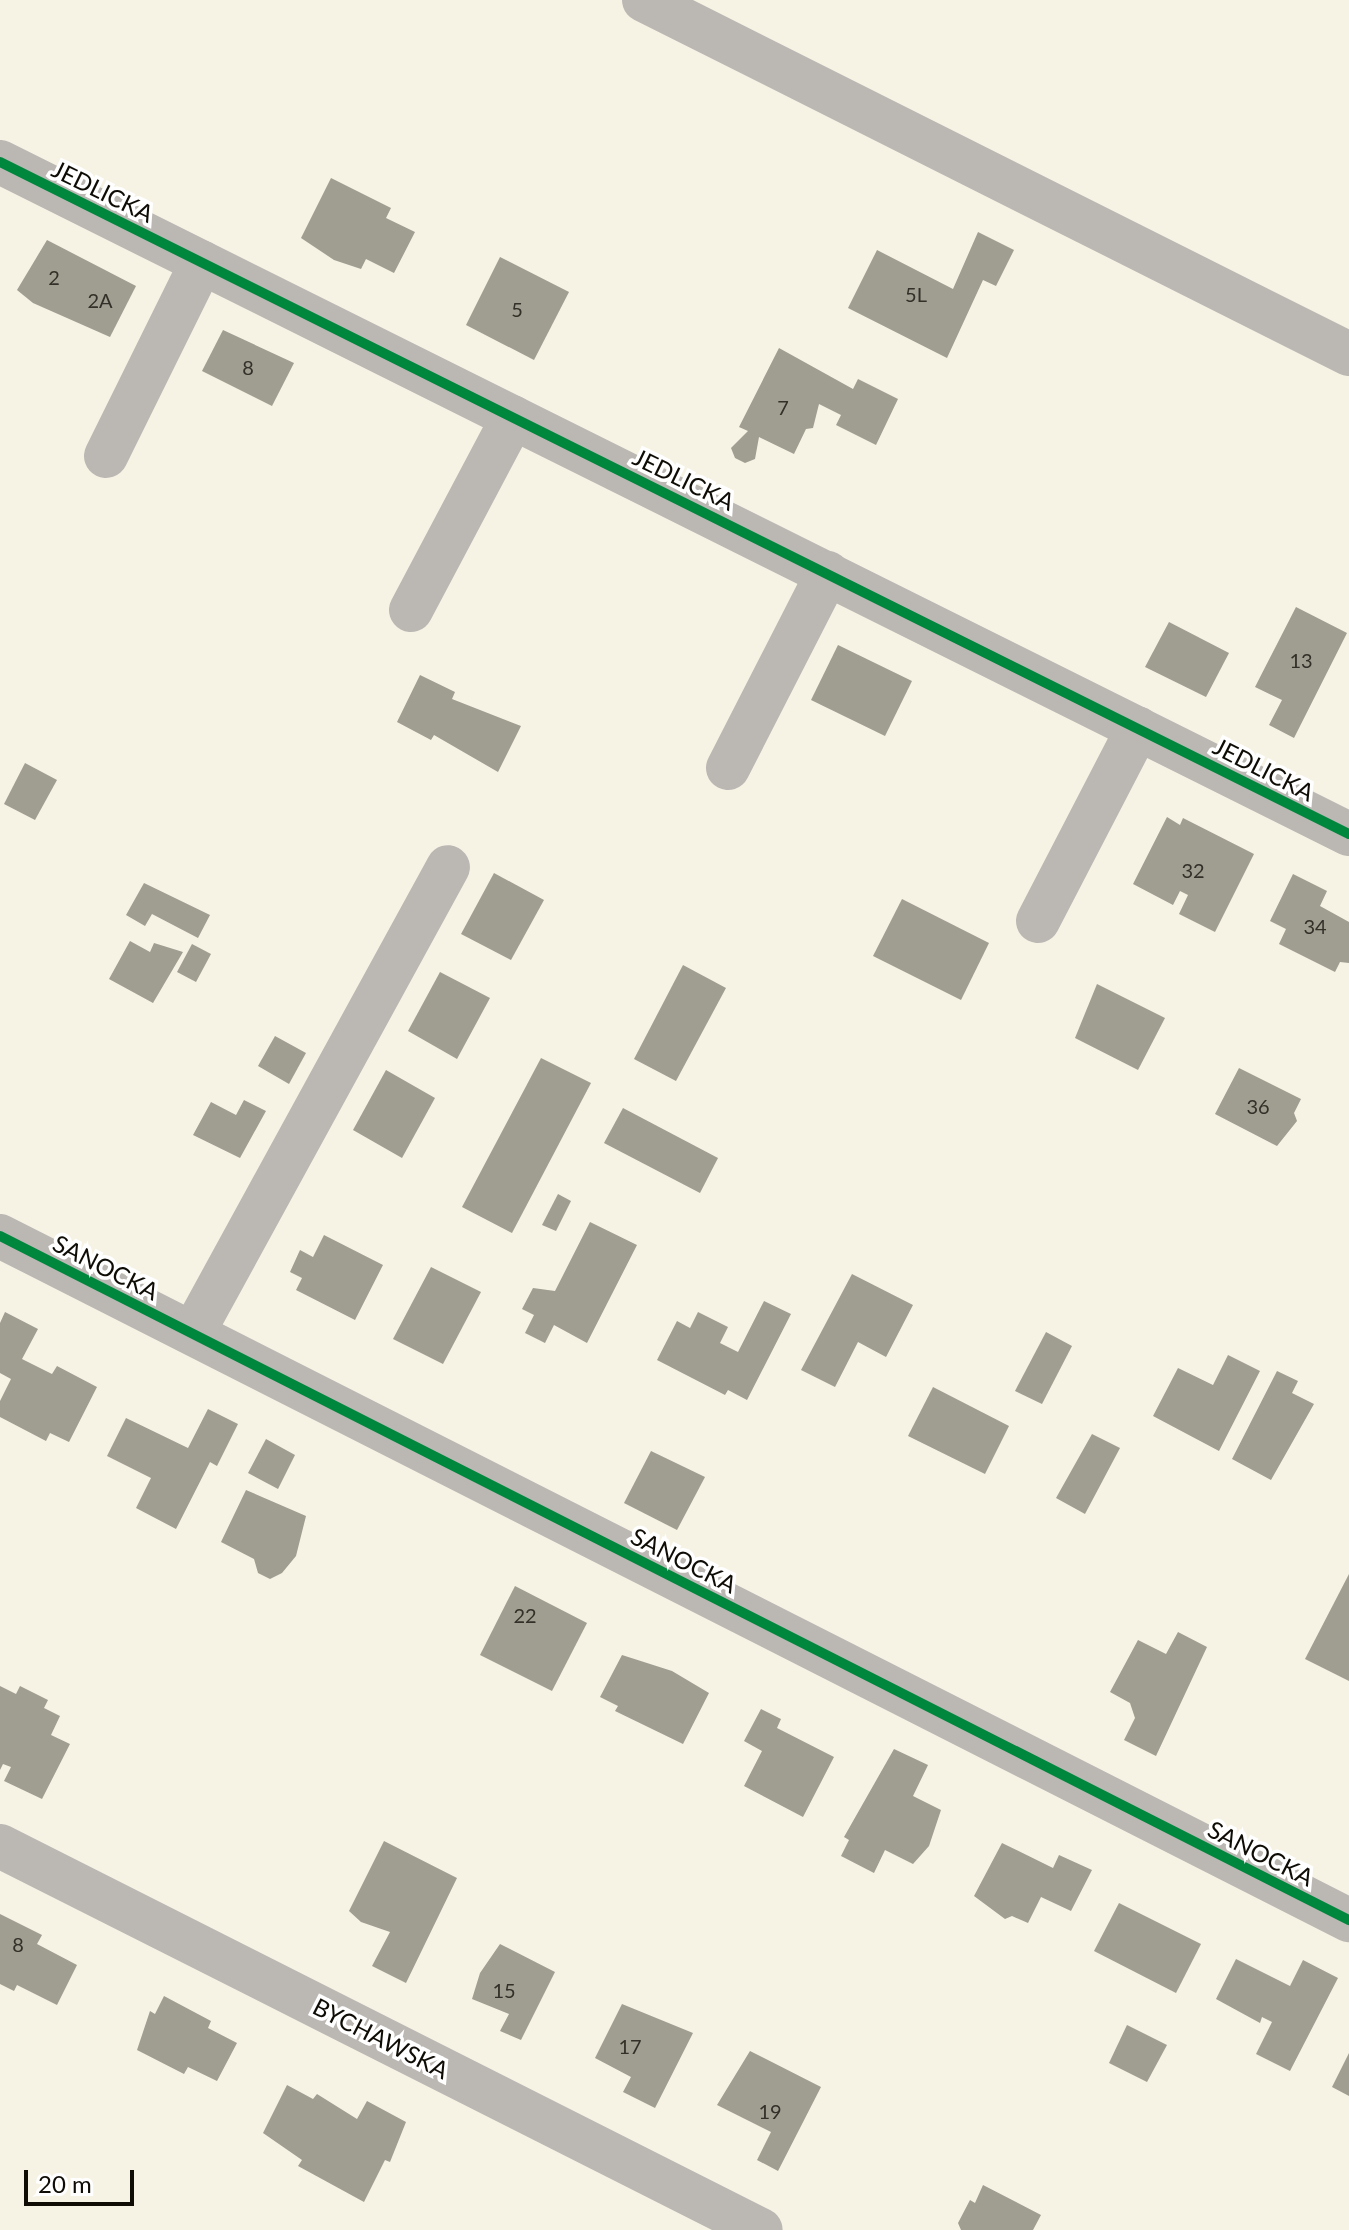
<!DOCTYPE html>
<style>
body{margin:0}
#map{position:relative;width:1349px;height:2230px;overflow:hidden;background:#f6f3e5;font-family:Lato,sans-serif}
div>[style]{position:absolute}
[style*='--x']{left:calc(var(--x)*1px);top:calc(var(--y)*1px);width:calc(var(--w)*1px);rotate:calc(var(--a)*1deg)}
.building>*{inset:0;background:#a09d91}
.minor>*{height:44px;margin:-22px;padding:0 22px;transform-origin:22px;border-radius:22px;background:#bbb7b3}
.cycleway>*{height:10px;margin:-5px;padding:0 5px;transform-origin:5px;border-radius:5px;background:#00873e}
span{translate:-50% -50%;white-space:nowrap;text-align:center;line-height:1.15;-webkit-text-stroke:7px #fff;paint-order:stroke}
.number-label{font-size:20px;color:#323028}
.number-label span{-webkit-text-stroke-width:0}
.street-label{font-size:24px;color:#0e0c05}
.scale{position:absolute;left:24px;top:2170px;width:110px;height:36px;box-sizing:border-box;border:4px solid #0e0c05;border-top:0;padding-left:10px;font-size:24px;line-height:28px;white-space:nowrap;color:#0e0c05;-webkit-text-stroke:6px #fff;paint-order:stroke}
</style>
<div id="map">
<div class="building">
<i style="clip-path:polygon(331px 178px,391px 208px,386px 218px,415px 232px,394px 273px,366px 259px,361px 269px,334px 260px,301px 238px)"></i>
<i style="clip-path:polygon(978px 232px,1014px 250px,996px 286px,983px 280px,947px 358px,848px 308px,877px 250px,953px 289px)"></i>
<i style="clip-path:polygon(47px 240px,136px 286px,110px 337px,33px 303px,17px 290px)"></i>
<i style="clip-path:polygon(500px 257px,569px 292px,534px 360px,466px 325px)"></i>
<i style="clip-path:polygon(223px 330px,294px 363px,272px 406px,202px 371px)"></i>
<i style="clip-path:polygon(779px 348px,853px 389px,858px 379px,898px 399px,876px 445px,836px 425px,841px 415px,819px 404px,813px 428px,806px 429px,794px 454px,759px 437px,755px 459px,745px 463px,735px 458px,731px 448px,748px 431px,739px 427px)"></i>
<i style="clip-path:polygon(1296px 607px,1347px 633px,1294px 738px,1269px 725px,1282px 700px,1255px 687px)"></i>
<i style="clip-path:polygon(1169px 622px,1229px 653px,1206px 697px,1145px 667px)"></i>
<i style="clip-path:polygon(838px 645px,912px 681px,885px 736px,811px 700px)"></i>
<i style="clip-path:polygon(420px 675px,455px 692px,452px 699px,521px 726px,498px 772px,434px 735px,431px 740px,397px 722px)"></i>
<i style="clip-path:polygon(25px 763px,57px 780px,35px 820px,4px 804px)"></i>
<i style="clip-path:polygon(1167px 817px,1180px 825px,1183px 818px,1254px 854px,1215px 932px,1179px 914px,1188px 895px,1180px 891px,1173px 905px,1133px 884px)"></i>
<i style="clip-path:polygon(494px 873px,544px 900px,511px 960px,461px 934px)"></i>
<i style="clip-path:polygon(1293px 874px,1327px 891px,1320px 906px,1349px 922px,1349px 963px,1340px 962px,1335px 972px,1279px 944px,1286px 929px,1270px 921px)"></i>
<i style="clip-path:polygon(144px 883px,210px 915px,198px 938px,152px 914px,145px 926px,126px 915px)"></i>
<i style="clip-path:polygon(902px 899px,989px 943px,961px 1000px,873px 956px)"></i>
<i style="clip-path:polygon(130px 941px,150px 952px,154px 943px,183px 952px,153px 1003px,109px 979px)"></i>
<i style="clip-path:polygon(192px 944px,211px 954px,196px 982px,177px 972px)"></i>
<i style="clip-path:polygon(683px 965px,726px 988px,676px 1081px,634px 1059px)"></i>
<i style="clip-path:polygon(440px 972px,490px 998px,457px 1059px,408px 1031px)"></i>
<i style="clip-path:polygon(1097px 984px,1165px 1018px,1138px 1070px,1075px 1038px)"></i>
<i style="clip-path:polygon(275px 1036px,306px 1053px,289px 1084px,258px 1066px)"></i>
<i style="clip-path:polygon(541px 1058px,591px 1083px,512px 1233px,462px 1207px)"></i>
<i style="clip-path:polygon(1239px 1068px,1301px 1099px,1294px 1113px,1297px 1121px,1277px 1146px,1215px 1114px)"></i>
<i style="clip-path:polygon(386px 1070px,435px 1098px,402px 1158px,353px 1130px)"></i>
<i style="clip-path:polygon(244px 1100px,266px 1111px,240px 1158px,193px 1135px,211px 1102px,236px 1115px)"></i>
<i style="clip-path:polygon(623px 1108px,718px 1158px,700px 1193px,604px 1143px)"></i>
<i style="clip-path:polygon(558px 1194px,571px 1201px,556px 1231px,542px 1225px)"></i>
<i style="clip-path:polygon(590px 1222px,637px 1245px,587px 1343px,554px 1325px,545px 1343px,525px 1333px,534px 1315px,522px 1309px,533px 1288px,555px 1291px)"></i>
<i style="clip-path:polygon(324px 1235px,383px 1265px,355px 1320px,296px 1290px,302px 1278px,290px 1272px,300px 1250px,313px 1257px)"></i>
<i style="clip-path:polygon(431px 1267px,481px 1292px,443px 1364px,393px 1339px)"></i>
<i style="clip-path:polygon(852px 1274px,913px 1305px,886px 1357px,858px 1342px,835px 1387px,801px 1370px)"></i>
<i style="clip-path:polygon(764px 1301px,791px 1314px,747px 1400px,728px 1390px,725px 1395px,657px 1360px,677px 1321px,690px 1328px,698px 1312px,728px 1327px,720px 1343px,738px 1352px)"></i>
<i style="clip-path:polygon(5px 1312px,38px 1329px,22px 1359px,52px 1374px,57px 1366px,97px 1387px,69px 1442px,50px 1433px,46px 1441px,0 1417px,0 1401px,11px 1379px,0 1373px,0 1323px)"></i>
<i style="clip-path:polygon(1046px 1332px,1072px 1346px,1042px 1404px,1015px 1391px)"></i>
<i style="clip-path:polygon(1228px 1355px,1260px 1371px,1219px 1451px,1153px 1416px,1178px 1368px,1213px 1385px)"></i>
<i style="clip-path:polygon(1277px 1371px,1298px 1381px,1292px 1393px,1314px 1404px,1271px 1480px,1232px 1459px)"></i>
<i style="clip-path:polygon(933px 1387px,1009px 1426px,985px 1474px,908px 1436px)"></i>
<i style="clip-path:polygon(208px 1409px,238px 1424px,217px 1466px,210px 1462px,176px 1529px,136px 1508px,151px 1478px,107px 1456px,126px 1418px,188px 1448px)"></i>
<i style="clip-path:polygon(1092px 1434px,1120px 1448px,1085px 1514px,1056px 1498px)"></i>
<i style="clip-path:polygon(266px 1439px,295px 1455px,278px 1489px,248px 1473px)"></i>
<i style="clip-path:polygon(651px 1451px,705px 1477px,677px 1530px,624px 1503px)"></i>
<i style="clip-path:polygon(246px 1490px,306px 1516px,296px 1556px,282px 1573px,270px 1579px,258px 1573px,254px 1559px,221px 1542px)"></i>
<i style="clip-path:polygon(1349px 1574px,1349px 1681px,1305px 1659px)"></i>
<i style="clip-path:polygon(515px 1586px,587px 1623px,552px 1691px,480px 1655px)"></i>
<i style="clip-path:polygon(1178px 1632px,1207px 1647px,1156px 1756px,1124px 1740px,1135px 1718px,1130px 1703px,1110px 1692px,1138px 1640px,1166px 1654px)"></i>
<i style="clip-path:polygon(622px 1655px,672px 1671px,709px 1693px,683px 1744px,615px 1711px,618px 1706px,600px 1697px)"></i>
<i style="clip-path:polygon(0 1686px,16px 1694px,20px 1686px,48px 1700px,44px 1708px,60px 1716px,51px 1735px,70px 1744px,42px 1799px,4px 1781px,11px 1767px,3px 1764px,0 1770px)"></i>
<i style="clip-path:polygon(761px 1709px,781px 1719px,777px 1728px,834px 1757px,803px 1817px,744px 1786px,762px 1751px,744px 1741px)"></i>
<i style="clip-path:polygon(894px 1749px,928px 1765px,913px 1796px,941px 1810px,929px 1846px,913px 1864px,885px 1850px,874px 1873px,841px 1856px,849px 1840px,844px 1837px)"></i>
<i style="clip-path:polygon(384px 1841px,457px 1878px,406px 1983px,372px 1966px,390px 1932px,361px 1922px,349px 1911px)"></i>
<i style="clip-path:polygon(1002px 1843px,1053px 1868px,1059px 1855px,1092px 1870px,1071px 1911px,1041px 1897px,1028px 1923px,1012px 1916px,1005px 1919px,974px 1896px)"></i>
<i style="clip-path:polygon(1119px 1903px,1201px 1944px,1176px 1993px,1094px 1951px)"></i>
<i style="clip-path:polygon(0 1914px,42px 1935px,37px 1944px,77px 1965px,57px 2005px,17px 1985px,14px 1991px,0 1984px)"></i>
<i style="clip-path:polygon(500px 1944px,555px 1972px,521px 2040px,500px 2031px,509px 2014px,472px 1999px,480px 1973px)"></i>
<i style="clip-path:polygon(1236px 1959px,1290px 1986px,1303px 1960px,1338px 1978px,1290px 2071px,1256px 2054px,1272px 2022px,1262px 2017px,1260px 2023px,1216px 1999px)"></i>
<i style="clip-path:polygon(164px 1996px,211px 2021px,208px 2028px,237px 2043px,217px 2081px,188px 2067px,184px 2074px,137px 2050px,150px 2011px,155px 2014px)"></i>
<i style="clip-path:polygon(622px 2004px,693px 2033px,655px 2108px,623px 2092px,631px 2077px,595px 2058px)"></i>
<i style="clip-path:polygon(1127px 2025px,1167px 2045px,1147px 2082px,1109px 2063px)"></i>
<i style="clip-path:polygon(750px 2051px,821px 2087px,778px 2171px,757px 2160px,771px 2132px,717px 2105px)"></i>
<i style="clip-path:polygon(1349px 2053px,1349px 2096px,1332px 2087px)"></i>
<i style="clip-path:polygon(287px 2085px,313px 2099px,317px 2094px,357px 2119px,367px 2101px,406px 2122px,390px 2162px,385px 2160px,364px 2202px,298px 2166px,302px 2160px,263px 2133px)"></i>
<i style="clip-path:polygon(983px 2185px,1041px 2215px,1033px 2230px,961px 2230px,958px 2223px,970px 2200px,975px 2203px)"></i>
</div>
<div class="minor">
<i style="--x:644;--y:0;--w:789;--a:26.66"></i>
<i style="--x:0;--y:162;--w:1507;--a:26.48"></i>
<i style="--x:106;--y:456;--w:216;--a:-63.7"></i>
<i style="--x:411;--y:610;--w:218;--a:-62.1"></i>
<i style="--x:728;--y:768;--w:219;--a:-62.9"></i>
<i style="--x:1038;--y:921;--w:217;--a:-62.6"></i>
<i style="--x:0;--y:1236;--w:1513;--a:26.89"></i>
<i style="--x:193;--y:1333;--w:531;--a:-61.31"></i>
<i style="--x:0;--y:1846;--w:852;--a:26.78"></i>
</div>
<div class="cycleway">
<i style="--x:0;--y:162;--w:1507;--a:26.48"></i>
<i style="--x:0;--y:1236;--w:1513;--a:26.89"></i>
</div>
<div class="number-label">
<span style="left:54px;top:277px">2</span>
<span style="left:916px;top:294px">5L</span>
<span style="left:100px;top:300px">2A</span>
<span style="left:517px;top:309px">5</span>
<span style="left:248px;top:367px">8</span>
<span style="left:783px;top:407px">7</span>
<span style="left:1301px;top:660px">13</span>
<span style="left:1193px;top:870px">32</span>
<span style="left:1315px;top:926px">34</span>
<span style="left:1258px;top:1106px">36</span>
<span style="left:525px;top:1615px">22</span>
<span style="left:18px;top:1944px">8</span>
<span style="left:504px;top:1990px">15</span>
<span style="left:630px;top:2046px">17</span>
<span style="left:770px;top:2111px">19</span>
</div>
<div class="street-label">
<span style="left:103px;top:191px;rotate:26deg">JEDLICKA</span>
<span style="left:684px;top:479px;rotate:26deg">JEDLICKA</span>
<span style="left:1264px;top:769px;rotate:27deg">JEDLICKA</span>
<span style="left:106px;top:1267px;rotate:27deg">SANOCKA</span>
<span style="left:684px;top:1560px;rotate:27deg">SANOCKA</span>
<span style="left:1261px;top:1853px;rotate:27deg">SANOCKA</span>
<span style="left:381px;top:2038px;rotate:27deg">BYCHAWSKA</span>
</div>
<div class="scale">20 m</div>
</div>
